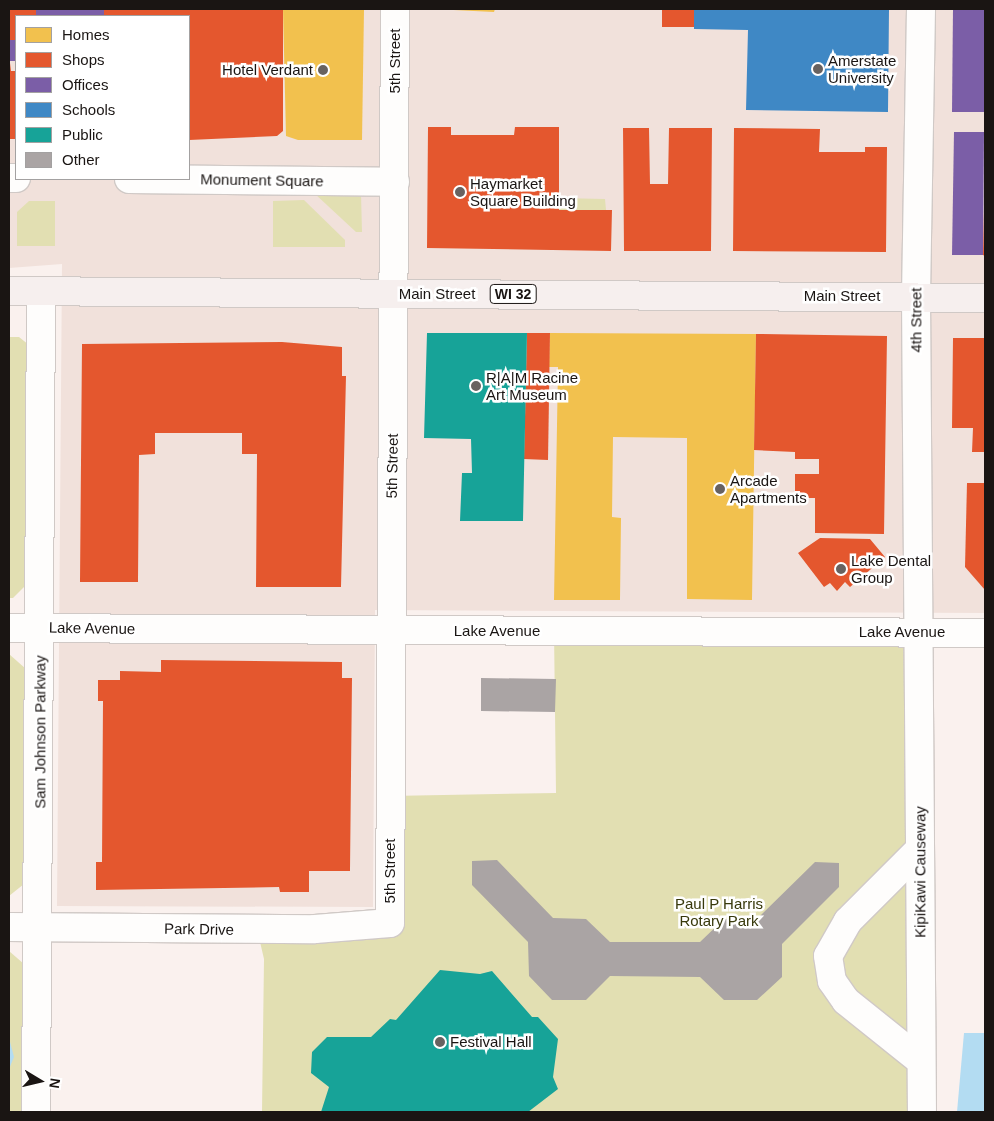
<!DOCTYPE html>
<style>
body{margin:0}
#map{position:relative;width:994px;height:1121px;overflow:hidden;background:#faf1ee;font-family:Arial,sans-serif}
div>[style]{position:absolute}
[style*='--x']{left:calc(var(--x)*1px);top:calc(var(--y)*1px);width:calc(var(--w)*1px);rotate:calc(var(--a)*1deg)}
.built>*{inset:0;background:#f1e1db}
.green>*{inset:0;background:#e2dfb2}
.water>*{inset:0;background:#b3dcf2}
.homes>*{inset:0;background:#f2c14e}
.shops>*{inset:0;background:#e4572e}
.offices>*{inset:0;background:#7b5ea7}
.schools>*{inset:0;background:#3f88c5}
.public>*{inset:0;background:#17a398}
.building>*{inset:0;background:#aaa4a4}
.roads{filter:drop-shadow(1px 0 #d0c9c6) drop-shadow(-1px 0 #d0c9c6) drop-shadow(0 1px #d0c9c6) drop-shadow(0 -1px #d0c9c6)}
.minor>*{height:28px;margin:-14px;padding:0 14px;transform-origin:14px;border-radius:14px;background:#fefdfc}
.major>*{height:28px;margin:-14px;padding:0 14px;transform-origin:14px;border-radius:14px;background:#f6efee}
.dots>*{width:14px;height:14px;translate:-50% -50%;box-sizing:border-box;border:2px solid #fff;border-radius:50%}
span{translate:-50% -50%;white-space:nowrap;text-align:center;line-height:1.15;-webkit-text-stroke:5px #fff;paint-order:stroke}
.shield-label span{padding:1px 4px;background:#fff;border:1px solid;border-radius:4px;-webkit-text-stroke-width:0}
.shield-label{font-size:14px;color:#1a1513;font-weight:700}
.poi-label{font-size:15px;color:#1a1513}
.left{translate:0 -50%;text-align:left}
.right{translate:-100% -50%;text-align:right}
.street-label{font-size:15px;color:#1a1513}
.park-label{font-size:15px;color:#38390b}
.frame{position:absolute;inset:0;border:10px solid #1a1513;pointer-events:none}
.legend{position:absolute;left:15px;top:15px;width:175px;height:165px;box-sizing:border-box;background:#fff;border:1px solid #a3a1a1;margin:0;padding:6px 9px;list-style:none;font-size:15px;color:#1a1513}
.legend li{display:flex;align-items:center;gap:10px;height:25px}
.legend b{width:25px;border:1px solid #a3a1a1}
.north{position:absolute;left:15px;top:1056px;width:50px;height:50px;-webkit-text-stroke:4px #fff;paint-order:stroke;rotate:99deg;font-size:14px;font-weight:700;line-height:20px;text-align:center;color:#1a1513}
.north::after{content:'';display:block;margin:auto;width:18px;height:22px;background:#1a1513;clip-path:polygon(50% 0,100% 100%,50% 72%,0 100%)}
</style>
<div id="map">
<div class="built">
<i style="clip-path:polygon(evenodd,9px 9px,985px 9px,985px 613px,375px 610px,373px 907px,57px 906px,62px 264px,9px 268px,9px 9px,16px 16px,189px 16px,189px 179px,16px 179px,16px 16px)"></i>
</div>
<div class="green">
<i style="clip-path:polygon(314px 193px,361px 194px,362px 232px,356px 232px)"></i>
<i style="clip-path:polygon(559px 198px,605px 199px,606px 210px,559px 210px)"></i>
<i style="clip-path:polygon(304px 200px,345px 240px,345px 247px,273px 247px,273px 201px)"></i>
<i style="clip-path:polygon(29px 201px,55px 201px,55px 246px,17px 246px,17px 212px)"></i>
<i style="clip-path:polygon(9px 337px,19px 337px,29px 345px,26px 585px,13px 598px,9px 598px)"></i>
<i style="clip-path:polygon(554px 631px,919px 632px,920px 1112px,262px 1112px,264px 959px,257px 929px,389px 923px,390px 796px,556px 793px)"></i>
<i style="clip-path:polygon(9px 654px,26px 669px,24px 884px,9px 896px)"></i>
<i style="clip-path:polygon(9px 951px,24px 964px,23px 1112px,9px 1112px)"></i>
</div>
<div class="water">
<i style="clip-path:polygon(964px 1033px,985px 1033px,985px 1112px,957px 1112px)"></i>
<i style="clip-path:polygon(9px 1038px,14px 1057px,9px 1069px)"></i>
</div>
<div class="homes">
<i style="clip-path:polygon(283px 9px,364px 9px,362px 140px,298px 140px,286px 136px)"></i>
<i style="clip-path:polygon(433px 9px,495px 9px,494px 12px)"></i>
<i style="clip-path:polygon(550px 333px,756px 334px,752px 600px,687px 599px,687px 438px,613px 437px,612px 517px,621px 518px,620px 600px,554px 600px,558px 367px,549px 367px)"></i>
</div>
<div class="shops">
<i style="clip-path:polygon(9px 9px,36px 9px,36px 16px,16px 16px,16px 40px,9px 40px)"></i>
<i style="clip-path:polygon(104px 9px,283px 9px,283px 131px,277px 136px,189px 140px,189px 16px,104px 16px)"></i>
<i style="clip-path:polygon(662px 9px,694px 9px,694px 27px,662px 27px)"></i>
<i style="clip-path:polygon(10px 63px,11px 71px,16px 71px,16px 139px,9px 139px)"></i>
<i style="clip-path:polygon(428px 127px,451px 127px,451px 135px,514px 135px,515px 127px,559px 127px,559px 210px,612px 210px,611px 251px,427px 248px)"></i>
<i style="clip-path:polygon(623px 128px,649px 128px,650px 184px,668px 184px,669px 128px,712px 128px,711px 251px,624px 251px)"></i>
<i style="clip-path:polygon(734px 128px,820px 129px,819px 152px,865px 152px,865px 147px,887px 147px,886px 252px,733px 251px)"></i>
<i style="clip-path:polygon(984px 210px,985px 210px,985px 256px,983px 255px)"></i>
<i style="clip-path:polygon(527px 333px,550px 333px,548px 460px,524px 459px)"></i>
<i style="clip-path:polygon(756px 334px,887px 336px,884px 534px,815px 533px,815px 498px,795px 498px,795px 474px,819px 474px,819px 459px,795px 459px,795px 452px,754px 450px)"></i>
<i style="clip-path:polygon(953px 338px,985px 338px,985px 452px,972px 452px,973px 428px,952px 428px)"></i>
<i style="clip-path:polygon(282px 342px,342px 347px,342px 376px,346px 376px,341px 587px,256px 587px,257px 454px,242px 454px,242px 433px,155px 433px,155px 454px,139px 455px,138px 582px,80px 582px,82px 344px)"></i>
<i style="clip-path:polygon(967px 483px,985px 483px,985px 590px,965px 567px)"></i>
<i style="clip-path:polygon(820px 538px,870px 539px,885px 557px,850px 587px,845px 582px,837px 591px,830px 583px,824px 587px,798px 553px)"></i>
<i style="clip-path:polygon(161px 660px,342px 662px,342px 678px,352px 678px,350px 871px,309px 871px,309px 892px,280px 892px,279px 887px,96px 890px,96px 862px,102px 862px,103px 701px,98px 701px,98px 680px,120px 680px,120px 671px,161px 672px)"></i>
</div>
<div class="offices">
<i style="clip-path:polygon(36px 9px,104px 9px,104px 16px,36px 16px)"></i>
<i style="clip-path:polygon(953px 9px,985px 9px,985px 112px,952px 112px)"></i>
<i style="clip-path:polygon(9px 40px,16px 40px,16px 61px,9px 61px)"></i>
<i style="clip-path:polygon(954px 132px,984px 132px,983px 255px,952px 255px)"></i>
</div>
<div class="schools">
<i style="clip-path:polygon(694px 9px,889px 9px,888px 112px,746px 110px,748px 30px,694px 29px)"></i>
</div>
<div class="public">
<i style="clip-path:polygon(427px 333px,527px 333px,523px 521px,460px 521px,462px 473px,472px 473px,471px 439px,424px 438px)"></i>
<i style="clip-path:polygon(440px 970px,480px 974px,492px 971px,532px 1017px,538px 1017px,558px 1039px,553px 1077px,558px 1089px,528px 1112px,321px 1112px,329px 1087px,311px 1073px,312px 1052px,327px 1037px,371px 1037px,390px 1019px,396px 1020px)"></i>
</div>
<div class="building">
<i style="clip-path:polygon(481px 678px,556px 679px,555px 712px,481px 711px)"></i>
<i style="clip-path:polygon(497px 860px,553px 918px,586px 919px,610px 942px,700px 942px,724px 919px,757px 919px,815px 862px,839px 863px,839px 887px,782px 944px,782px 977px,757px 1000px,724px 1000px,700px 977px,610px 976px,586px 1000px,552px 1000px,529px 976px,528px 942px,472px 885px,472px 861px)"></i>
</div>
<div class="roads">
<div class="minor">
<i style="--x:921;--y:9;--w:288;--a:91"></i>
<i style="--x:916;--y:297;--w:815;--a:89.58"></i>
<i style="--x:9;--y:178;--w:7;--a:0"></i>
<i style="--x:129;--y:179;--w:266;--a:0.6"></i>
<i style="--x:9;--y:628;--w:976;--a:0.29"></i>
<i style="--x:920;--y:849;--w:102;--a:135"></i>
<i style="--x:848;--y:921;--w:40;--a:119.7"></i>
<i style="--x:828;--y:956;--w:25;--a:81"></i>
<i style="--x:832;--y:981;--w:24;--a:55"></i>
<i style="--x:846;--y:1001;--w:96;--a:38.7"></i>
<i style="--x:9;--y:927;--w:306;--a:0.4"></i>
<i style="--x:315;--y:929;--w:75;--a:-4.6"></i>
<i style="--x:390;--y:923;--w:914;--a:-89.69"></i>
<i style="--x:36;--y:1112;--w:821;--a:-89.65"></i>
</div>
<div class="major">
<i style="--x:9;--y:291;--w:976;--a:0.41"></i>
</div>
</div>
<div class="dots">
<i style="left:818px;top:69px;background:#686260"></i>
<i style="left:323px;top:70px;background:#686260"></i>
<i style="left:460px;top:192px;background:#686260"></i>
<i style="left:476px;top:386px;background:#686260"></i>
<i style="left:720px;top:489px;background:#686260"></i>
<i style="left:841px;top:569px;background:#686260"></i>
<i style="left:440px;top:1042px;background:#686260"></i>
</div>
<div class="shield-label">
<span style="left:513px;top:294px">WI 32</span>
</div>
<div class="poi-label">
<span class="left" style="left:828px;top:69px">Amerstate<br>University</span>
<span class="right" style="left:313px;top:70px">Hotel Verdant</span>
<span class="left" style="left:470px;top:192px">Haymarket<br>Square Building</span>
<span class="left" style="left:486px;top:386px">R|A|M Racine<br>Art Museum</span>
<span class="left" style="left:730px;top:489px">Arcade<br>Apartments</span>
<span class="left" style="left:851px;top:569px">Lake Dental<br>Group</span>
<span class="left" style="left:450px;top:1042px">Festival Hall</span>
</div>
<div class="street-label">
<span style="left:395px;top:61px;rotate:-90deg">5th Street</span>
<span style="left:262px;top:180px;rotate:1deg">Monument Square</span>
<span style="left:437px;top:294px">Main Street</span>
<span style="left:842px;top:296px">Main Street</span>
<span style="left:916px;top:320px;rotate:-90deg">4th Street</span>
<span style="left:392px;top:466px;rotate:-89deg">5th Street</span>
<span style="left:92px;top:628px;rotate:1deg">Lake Avenue</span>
<span style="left:497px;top:631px">Lake Avenue</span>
<span style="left:902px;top:632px">Lake Avenue</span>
<span style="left:40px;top:732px;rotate:-90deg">Sam Johnson Parkway</span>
<span style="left:390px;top:871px;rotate:-90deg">5th Street</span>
<span style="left:920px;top:872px;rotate:-90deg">KipiKawi Causeway</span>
<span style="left:199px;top:929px;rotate:1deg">Park Drive</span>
</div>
<div class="park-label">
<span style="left:719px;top:912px">Paul P Harris<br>Rotary Park</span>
</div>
<div class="frame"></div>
<ul class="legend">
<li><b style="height:14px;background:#f2c14e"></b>Homes</li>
<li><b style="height:14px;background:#e4572e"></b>Shops</li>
<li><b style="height:14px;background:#7b5ea7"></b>Offices</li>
<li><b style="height:14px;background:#3f88c5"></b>Schools</li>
<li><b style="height:14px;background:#17a398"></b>Public</li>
<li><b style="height:14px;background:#aaa4a4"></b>Other</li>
</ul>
<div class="north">N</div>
</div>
